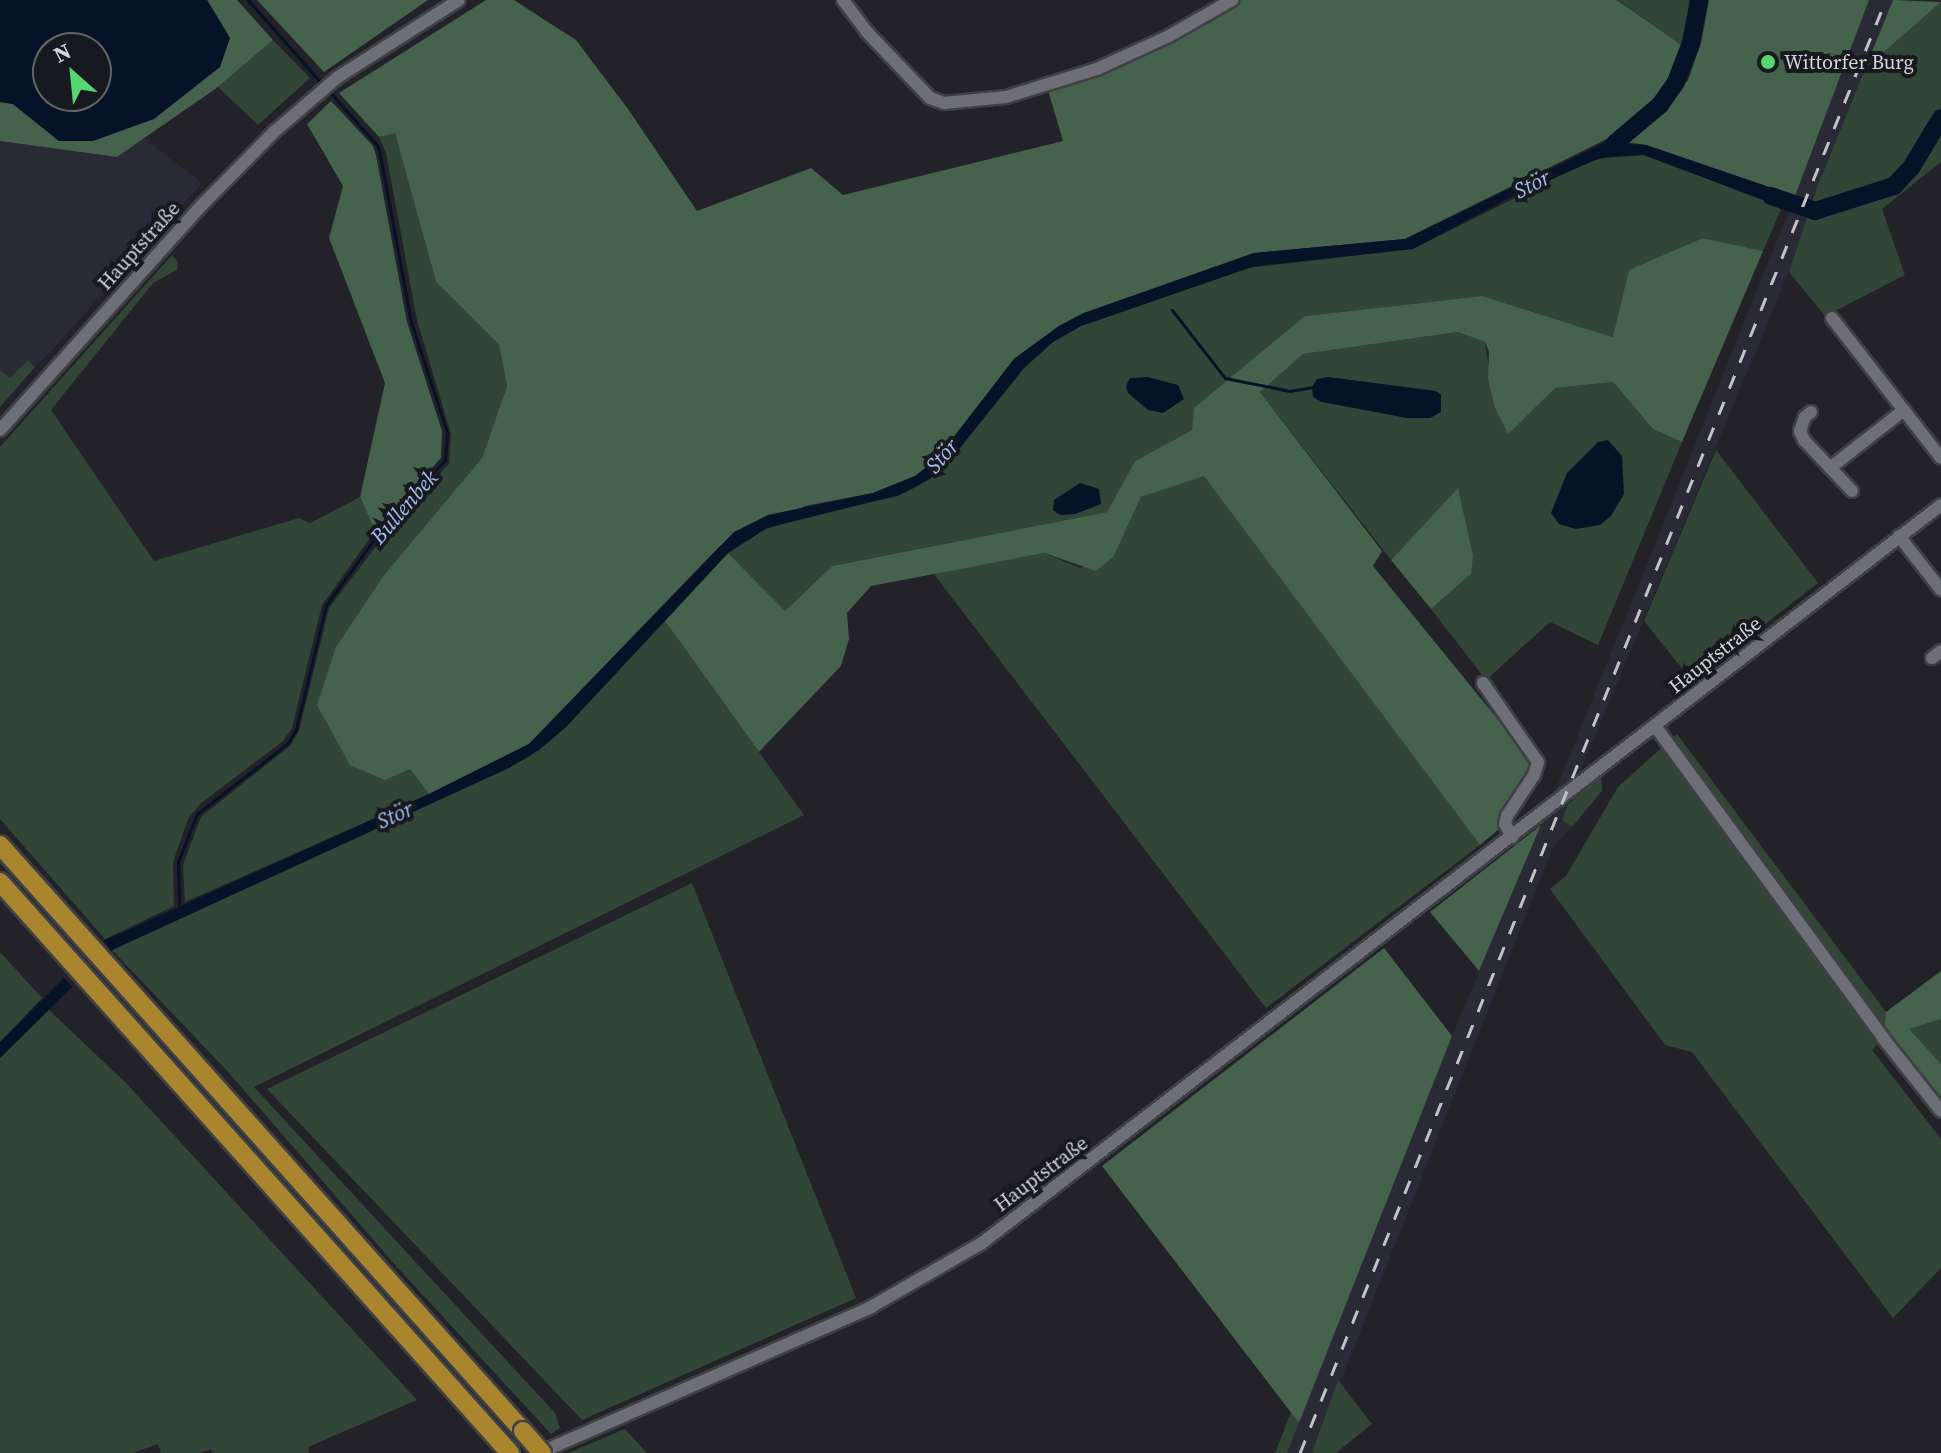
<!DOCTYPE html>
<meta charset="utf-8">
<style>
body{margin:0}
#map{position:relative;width:1941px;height:1453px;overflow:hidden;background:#222228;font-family:"Source Serif 4",serif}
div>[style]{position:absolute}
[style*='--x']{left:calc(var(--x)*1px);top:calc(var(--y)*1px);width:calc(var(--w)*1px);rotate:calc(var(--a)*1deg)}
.built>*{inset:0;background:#292a36}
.green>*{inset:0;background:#314636}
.forest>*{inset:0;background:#44624c}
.water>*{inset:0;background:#051228}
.pier>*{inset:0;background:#222228}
.stream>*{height:3px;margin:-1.5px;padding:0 1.5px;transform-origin:1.5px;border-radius:1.5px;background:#051228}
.river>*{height:18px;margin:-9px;padding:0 9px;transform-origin:9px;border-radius:9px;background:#051228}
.roads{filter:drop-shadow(2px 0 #3f4045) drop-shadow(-2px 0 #3f4045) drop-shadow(0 2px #3f4045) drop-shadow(0 -2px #3f4045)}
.minor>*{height:12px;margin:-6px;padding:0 6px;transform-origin:6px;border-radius:6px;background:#6e6f76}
.highway>*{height:18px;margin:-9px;padding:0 9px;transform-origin:9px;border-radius:9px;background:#a9862e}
.rail>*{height:3px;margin-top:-1.5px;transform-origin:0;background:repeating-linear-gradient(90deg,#c1c2c6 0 14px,transparent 0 28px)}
.bridges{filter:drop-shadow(2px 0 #3f4045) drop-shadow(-2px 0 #3f4045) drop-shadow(0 2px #3f4045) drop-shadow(0 -2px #3f4045)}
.highway-bridge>*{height:18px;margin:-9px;padding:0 9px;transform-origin:9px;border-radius:9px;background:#a9862e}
.dots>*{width:22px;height:22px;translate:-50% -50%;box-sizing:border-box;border:4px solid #18191f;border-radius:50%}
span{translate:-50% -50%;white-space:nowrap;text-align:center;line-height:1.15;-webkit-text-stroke:8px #18191f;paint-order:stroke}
.poi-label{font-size:20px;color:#d3d4d8}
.left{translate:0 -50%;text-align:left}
.street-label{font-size:20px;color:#d3d4d8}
.water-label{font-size:22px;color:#a0c0f2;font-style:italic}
.north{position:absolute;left:32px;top:32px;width:80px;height:80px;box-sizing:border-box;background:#18191f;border:2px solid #636469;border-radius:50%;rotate:333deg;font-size:22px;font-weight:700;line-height:32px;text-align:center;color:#d3d4d8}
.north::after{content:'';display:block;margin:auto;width:28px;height:36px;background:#55d671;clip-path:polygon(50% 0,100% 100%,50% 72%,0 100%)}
</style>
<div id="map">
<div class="built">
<i style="clip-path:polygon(1869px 0,1893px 0,1816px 190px,1789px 272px,1577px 779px,1562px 820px,1572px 827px,1554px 845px,1312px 1453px,1287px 1453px,1452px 1036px,1553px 797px,1793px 201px)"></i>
<i style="clip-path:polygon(144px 138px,202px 183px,52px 350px,35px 367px,28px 361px,10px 378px,0 370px,0 141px,117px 157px)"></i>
</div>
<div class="green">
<i style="clip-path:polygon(1618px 0,1699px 0,1691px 43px,1683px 46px)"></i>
<i style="clip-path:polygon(1941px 2px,1941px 162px,1882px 209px,1905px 275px,1825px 316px,1789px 272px,1816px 190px,1865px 69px)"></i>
<i style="clip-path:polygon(273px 40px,310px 78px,258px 125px,218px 87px)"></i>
<i style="clip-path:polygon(395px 132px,436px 282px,499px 345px,507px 386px,482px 458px,384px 575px,410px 769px,429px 794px,185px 902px,183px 865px,201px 817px,290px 746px,299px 731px,329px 608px,390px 528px,449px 464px,451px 434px,417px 320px,386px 153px,379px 137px)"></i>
<i style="clip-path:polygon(1618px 155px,1644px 155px,1782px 207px,1763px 251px,1703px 238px,1613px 337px,1482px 296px,1305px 316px,1192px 430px,1135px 461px,1107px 512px,832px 566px,785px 611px,728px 553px,752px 535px,787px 521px,898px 496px,920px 485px,955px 454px,1024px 368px,1053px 342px,1081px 326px,1248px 268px,1413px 249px,1587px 162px)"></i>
<i style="clip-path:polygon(172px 255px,178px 262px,177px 270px,153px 283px,51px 410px,154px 561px,299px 518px,310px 523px,360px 497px,375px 531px,322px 605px,292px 728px,283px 741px,200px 804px,188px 819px,173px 862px,174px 906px,105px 939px,0 819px,0 447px)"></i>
<i style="clip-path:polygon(1458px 332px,1485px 342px,1495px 408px,1555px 388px,1613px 382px,1653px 429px,1682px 442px,1598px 645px,1550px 622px,1486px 680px,1431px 609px,1471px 574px,1458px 489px,1391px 560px,1260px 392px,1302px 354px)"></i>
<i style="clip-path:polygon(28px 360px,35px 367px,0 407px,0 370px,10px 378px)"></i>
<i style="clip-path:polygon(1716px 450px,1818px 583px,1692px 681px,1644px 621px)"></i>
<i style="clip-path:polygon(1204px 475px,1480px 845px,1266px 1008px,933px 573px,1044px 553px,1080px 568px,1114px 556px,1141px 497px)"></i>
<i style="clip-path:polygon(665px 621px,804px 815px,254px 1087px,555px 1413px,560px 1428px,551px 1434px,397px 1267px,229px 1073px,112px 950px,527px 758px,565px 728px)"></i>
<i style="clip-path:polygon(1677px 734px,1886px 1012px,1883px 1038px,1872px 1050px,1941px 1139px,1941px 1268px,1893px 1318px,1692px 1052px,1665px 1045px,1550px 889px,1566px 876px,1618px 787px)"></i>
<i style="clip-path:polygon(1601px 776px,1602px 791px,1572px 827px,1562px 820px,1568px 804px)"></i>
<i style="clip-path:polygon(692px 883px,856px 1298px,582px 1420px,267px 1089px)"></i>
<i style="clip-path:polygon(0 952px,42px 998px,0 1042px)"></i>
<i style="clip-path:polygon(48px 1009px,126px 1083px,417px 1400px,308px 1447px,309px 1453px,213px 1453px,211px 1449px,200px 1453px,161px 1453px,158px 1444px,133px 1453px,0 1453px,0 1058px)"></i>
<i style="clip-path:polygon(1941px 1019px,1941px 1064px,1908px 1029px)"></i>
<i style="clip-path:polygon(1338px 1380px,1372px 1424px,1336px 1453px,1312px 1453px)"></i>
<i style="clip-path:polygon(1291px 1412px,1299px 1423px,1287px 1453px,1275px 1453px)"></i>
<i style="clip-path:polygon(625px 1429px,647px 1453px,568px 1453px)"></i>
</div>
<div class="forest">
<i style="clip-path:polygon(207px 0,237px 0,273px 40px,218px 87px,117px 157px,0 141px,0 102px,13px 104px,59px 141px,230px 38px)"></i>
<i style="clip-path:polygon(257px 0,428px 0,324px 72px)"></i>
<i style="clip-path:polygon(486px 0,514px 0,576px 40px,628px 109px,697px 211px,811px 168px,843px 195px,1063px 141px,1047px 87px,1232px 0,1617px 0,1683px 46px,1674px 73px,1659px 98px,1621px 132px,1405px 239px,1254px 253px,1084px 313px,1059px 326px,1014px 359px,936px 460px,915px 476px,873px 493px,805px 506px,719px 547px,529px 744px,429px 794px,410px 769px,385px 780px,350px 765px,317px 705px,336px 647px,384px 575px,482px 458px,507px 386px,499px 345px,436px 282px,395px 133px,379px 137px,339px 93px)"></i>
<i style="clip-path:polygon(1709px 0,1869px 0,1795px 196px,1646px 145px,1626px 142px,1653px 121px,1688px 80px,1701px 43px)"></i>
<i style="clip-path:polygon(1893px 0,1941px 2px,1865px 69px)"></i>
<i style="clip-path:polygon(331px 101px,373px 146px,376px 155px,407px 322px,442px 431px,441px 458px,375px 531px,360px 497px,385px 383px,329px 238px,343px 186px,307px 124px)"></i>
<i style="clip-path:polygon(1703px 238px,1763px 251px,1682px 442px,1653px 429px,1613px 382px,1555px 388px,1508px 434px,1495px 408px,1488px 379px,1489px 352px,1485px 342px,1458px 332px,1303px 354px,1260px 392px,1382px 551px,1373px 566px,1530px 759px,1529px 770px,1505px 809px,1499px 829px,1480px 845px,1204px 476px,1141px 497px,1114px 556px,1096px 571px,1044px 553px,871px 586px,847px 613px,849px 639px,841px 666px,759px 752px,665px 621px,728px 553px,785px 611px,832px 566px,1107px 512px,1135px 461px,1192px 430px,1194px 408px,1305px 316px,1482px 296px,1613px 337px,1629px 270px)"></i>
<i style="clip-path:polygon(1458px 488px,1473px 556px,1471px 574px,1431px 609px,1391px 560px)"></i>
<i style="clip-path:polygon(1541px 825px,1479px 971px,1430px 912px)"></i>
<i style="clip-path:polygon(1384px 948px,1452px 1036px,1299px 1423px,1102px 1166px)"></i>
<i style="clip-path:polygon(1941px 971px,1941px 1019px,1909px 1029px,1941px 1064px,1941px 1111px,1883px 1038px,1886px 1012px)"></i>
</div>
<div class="water">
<i style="clip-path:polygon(evenodd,0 0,207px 0,230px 38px,220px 67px,154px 119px,93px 141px,59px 141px,13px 104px,0 102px,0 0,48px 48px,96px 48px,96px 96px,48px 96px,48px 48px)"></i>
<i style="clip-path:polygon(1630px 125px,1638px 132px,1628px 139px,1629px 144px,1646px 145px,1795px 196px,1789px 210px,1644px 155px,1600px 158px,1511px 197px,1413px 249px,1255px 266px,1081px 326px,1053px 342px,1024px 368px,955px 454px,930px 479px,899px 495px,767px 528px,728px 553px,565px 728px,539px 750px,509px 768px,108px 952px,0 1058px,0 1042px,99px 943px,429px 794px,529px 744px,734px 532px,768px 515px,873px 493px,915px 476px,936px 460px,1014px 359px,1059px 326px,1084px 313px,1254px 253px,1405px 239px,1598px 146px)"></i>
<i style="clip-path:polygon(1148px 377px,1178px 385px,1184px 399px,1163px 413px,1148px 410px,1128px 393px,1126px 386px,1130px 378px)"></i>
<i style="clip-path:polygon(1328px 377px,1436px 391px,1441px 395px,1441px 412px,1430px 418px,1407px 418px,1322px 402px,1313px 397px,1312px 387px,1317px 379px)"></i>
<i style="clip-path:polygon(1608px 440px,1622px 456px,1624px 494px,1611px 516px,1600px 525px,1576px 529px,1559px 524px,1551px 513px,1567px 473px,1598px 442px)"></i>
<i style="clip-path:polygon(1080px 483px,1099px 489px,1101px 504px,1075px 514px,1060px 515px,1053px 510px,1054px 500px)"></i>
</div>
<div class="pier">
<i style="clip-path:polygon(100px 937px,114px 953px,74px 989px,60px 973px)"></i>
</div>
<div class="stream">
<i style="--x:248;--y:0;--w:112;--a:48.6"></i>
<i style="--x:1172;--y:310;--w:86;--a:52.1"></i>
<i style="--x:1225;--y:378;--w:66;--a:11.3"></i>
<i style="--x:1290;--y:391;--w:22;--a:-10"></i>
<i style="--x:179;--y:905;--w:43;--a:-91.3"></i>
<i style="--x:178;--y:862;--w:52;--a:-68.4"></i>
<i style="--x:197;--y:814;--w:115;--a:-38"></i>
<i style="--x:288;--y:743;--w:16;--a:-60"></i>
<i style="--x:296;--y:729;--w:128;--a:-76.4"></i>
<i style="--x:326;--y:605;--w:102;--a:-53.8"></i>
<i style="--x:386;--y:523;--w:86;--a:-46.9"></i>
<i style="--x:445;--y:460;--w:28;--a:-86"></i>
<i style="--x:447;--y:432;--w:116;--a:-108.1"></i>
<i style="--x:411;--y:322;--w:171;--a:-100.5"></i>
<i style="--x:380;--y:154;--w:9;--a:-108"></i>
<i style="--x:377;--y:145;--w:75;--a:-131.8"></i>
</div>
<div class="river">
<i style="--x:1615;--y:143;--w:59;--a:-40.2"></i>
<i style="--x:1660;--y:105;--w:28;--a:-55"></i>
<i style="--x:1676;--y:82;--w:42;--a:-69"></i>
<i style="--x:1691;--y:43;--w:44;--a:-79.5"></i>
<i style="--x:1771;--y:196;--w:46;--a:18.8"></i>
<i style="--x:1815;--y:211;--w:83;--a:-17.6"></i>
<i style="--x:1894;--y:186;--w:25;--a:-47"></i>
<i style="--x:1911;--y:168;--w:58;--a:-59"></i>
</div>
<div class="roads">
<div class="minor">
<i style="--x:843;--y:0;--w:39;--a:53"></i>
<i style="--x:866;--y:31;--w:93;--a:46.3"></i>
<i style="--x:930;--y:98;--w:15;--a:20"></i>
<i style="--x:944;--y:103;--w:62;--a:-5.5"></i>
<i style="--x:1006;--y:97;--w:95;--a:-17.1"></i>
<i style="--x:1097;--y:69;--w:79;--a:-24.6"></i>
<i style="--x:1169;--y:36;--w:73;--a:-29.7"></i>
<i style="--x:1832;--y:318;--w:177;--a:52.1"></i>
<i style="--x:1811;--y:412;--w:8;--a:140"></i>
<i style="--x:1805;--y:417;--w:15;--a:110"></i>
<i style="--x:1800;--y:431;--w:10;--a:66"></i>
<i style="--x:1804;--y:440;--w:70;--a:46.7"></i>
<i style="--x:0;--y:430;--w:301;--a:-48.1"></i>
<i style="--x:201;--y:206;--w:104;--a:-45.4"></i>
<i style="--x:274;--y:132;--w:84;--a:-40.7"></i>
<i style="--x:338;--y:77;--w:143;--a:-32.5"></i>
<i style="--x:1830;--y:468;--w:94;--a:-38.1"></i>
<i style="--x:1899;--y:536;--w:68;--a:52.1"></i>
<i style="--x:1932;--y:658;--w:11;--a:-38"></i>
<i style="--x:1483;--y:683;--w:96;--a:55.2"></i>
<i style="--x:1538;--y:762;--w:14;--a:107"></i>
<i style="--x:1534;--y:775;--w:49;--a:123.4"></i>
<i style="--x:1507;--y:816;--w:8;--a:104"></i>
<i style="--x:1505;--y:824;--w:15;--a:62"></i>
<i style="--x:1655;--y:726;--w:386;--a:53.8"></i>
<i style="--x:1883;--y:1038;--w:93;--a:51.5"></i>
<i style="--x:539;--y:1453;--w:363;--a:-23.7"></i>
<i style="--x:871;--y:1307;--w:128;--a:-30"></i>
<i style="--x:982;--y:1243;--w:1210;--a:-37.58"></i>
</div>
<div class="highway">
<i style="--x:0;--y:845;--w:785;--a:48.25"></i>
<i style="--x:0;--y:882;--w:766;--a:48.23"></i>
</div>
</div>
<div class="rail">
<i style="--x:1300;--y:1453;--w:1567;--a:-68.04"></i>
</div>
<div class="bridges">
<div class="highway-bridge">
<i style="--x:523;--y:1431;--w:29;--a:49"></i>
</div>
</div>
<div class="dots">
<i style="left:1768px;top:62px;background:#55d671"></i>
</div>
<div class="poi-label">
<span class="left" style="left:1784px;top:62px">Wittorfer Burg</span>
</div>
<div class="street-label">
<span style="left:139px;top:246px;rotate:-48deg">Hauptstraße</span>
<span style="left:1715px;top:655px;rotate:-38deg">Hauptstraße</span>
<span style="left:1041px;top:1174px;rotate:-37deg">Hauptstraße</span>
</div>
<div class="water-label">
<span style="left:1532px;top:184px;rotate:-27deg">Stör</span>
<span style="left:942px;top:456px;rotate:-49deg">Stör</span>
<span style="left:404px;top:507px;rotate:-49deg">Bullenbek</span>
<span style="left:395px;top:815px;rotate:-24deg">Stör</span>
</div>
<div class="north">N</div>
</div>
